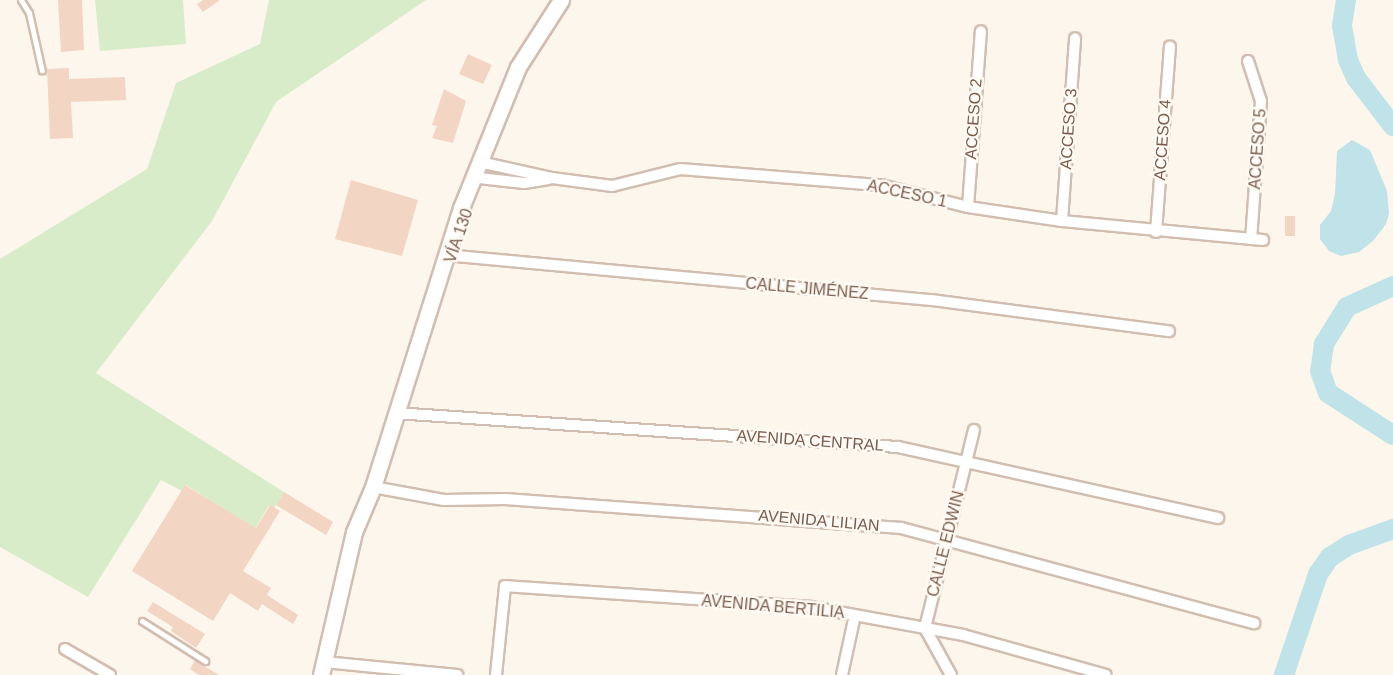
<!DOCTYPE html>
<meta charset="utf-8">
<style>
body{margin:0}
#map{position:relative;width:1393px;height:675px;overflow:hidden;background:#fdf6ec;font-family:Arial,sans-serif}
div>[style]{position:absolute}
[style*='--x']{left:calc(var(--x)*1px);top:calc(var(--y)*1px);width:calc(var(--w)*1px);rotate:calc(var(--a)*1deg)}
.green>*{inset:0;background:#d8ecc9}
.water>*{inset:0;background:#bfe3e8}
.river>*{height:20px;margin:-10px;padding:0 10px;transform-origin:10px;border-radius:10px;background:#bfe3e8}
.building>*{inset:0;background:#f3d5c3}
.roads{filter:drop-shadow(2px 0 #d1beb0) drop-shadow(-2px 0 #d1beb0) drop-shadow(0 2px #d1beb0) drop-shadow(0 -2px #d1beb0)}
.lane>*{height:5px;margin:-2.5px;padding:0 2.5px;transform-origin:2.5px;border-radius:2.5px;background:#fff}
.street>*{height:10px;margin:-5px;padding:0 5px;transform-origin:5px;border-radius:5px;background:#fff}
.secondary>*{height:15px;margin:-7.5px;padding:0 7.5px;transform-origin:7.5px;border-radius:7.5px;background:#fff}
span{translate:-50% -50%;white-space:nowrap;text-align:center;line-height:1.15;-webkit-text-stroke:5px #fffaf3;paint-order:stroke}
.street-label{font-size:16px;color:#7a5c4d}
</style>
<div id="map">
<div class="green">
<i style="clip-path:polygon(95px 0,183px 0,186px 44px,100px 51px)"></i>
<i style="clip-path:polygon(269px 0,426px 0,276px 102px,212px 221px,96px 373px,284px 492px,274px 508px,269px 505px,252px 534px,245px 522px,186px 485px,182px 491px,161px 480px,88px 597px,0 547px,0 259px,147px 169px,176px 83px,260px 44px)"></i>
</div>
<div class="water">
<i style="clip-path:polygon(1352px 140px,1370px 150px,1387px 191px,1389px 214px,1386px 224px,1374px 240px,1359px 252px,1341px 256px,1329px 251px,1320px 239px,1320px 225px,1331px 211px,1335px 194px,1337px 151px)"></i>
</div>
<div class="river">
<i style="--x:1346;--y:0;--w:26;--a:99"></i>
<i style="--x:1342;--y:26;--w:35;--a:80"></i>
<i style="--x:1348;--y:60;--w:20;--a:66"></i>
<i style="--x:1356;--y:78;--w:61;--a:52.4"></i>
<i style="--x:1393;--y:286;--w:51;--a:155.5"></i>
<i style="--x:1347;--y:307;--w:44;--a:121.9"></i>
<i style="--x:1324;--y:344;--w:27;--a:98"></i>
<i style="--x:1320;--y:371;--w:23;--a:70"></i>
<i style="--x:1328;--y:393;--w:77;--a:32.9"></i>
<i style="--x:1284;--y:675;--w:107;--a:-71.4"></i>
<i style="--x:1318;--y:574;--w:21;--a:-55"></i>
<i style="--x:1330;--y:557;--w:22;--a:-32"></i>
<i style="--x:1349;--y:545;--w:47;--a:-20"></i>
</div>
<div class="building">
<i style="clip-path:polygon(58px 0,82px 0,84px 50px,61px 52px)"></i>
<i style="clip-path:polygon(203px 0,220px 0,203px 12px,197px 4px)"></i>
<i style="clip-path:polygon(468px 54px,492px 65px,483px 84px,459px 74px)"></i>
<i style="clip-path:polygon(69px 68px,69px 79px,125px 77px,126px 100px,71px 102px,73px 138px,50px 139px,47px 69px)"></i>
<i style="clip-path:polygon(444px 89px,466px 101px,453px 143px,432px 138px,437px 126px,432px 125px)"></i>
<i style="clip-path:polygon(351px 180px,418px 200px,402px 256px,335px 239px)"></i>
<i style="clip-path:polygon(1285px 216px,1295px 216px,1295px 236px,1285px 236px)"></i>
<i style="clip-path:polygon(185px 485px,256px 528px,270px 505px,280px 511px,243px 571px,271px 588px,267px 595px,298px 615px,293px 624px,262px 604px,258px 611px,230px 593px,213px 621px,132px 571px)"></i>
<i style="clip-path:polygon(284px 492px,333px 522px,326px 535px,276px 505px)"></i>
<i style="clip-path:polygon(153px 602px,205px 634px,196px 648px,171px 631px,173px 627px,147px 611px)"></i>
<i style="clip-path:polygon(195px 660px,204px 666px,219px 675px,199px 675px,190px 669px)"></i>
</div>
<div class="roads">
<div class="lane">
<i style="--x:21;--y:0;--w:15;--a:58"></i>
<i style="--x:29;--y:13;--w:59;--a:77.4"></i>
<i style="--x:142;--y:621;--w:75;--a:32.4"></i>
</div>
<div class="street">
<i style="--x:1248;--y:61;--w:42;--a:72"></i>
<i style="--x:1261;--y:101;--w:138;--a:94.1"></i>
<i style="--x:484;--y:163;--w:70;--a:12.4"></i>
<i style="--x:552;--y:178;--w:61;--a:7.6"></i>
<i style="--x:612;--y:186;--w:70;--a:-14"></i>
<i style="--x:680;--y:169;--w:202;--a:4.6"></i>
<i style="--x:881;--y:185;--w:90;--a:14.2"></i>
<i style="--x:968;--y:207;--w:95;--a:8.5"></i>
<i style="--x:1062;--y:221;--w:202;--a:5.4"></i>
<i style="--x:479;--y:178;--w:45;--a:6.3"></i>
<i style="--x:524;--y:183;--w:25;--a:-9"></i>
<i style="--x:968;--y:207;--w:176;--a:-85.8"></i>
<i style="--x:1062;--y:221;--w:183;--a:-85.9"></i>
<i style="--x:1156;--y:232;--w:186;--a:-85.7"></i>
<i style="--x:445;--y:255;--w:489;--a:5.3"></i>
<i style="--x:932;--y:300;--w:239;--a:7.5"></i>
<i style="--x:395;--y:413;--w:504;--a:3.87"></i>
<i style="--x:898;--y:447;--w:328;--a:12.5"></i>
<i style="--x:373;--y:487;--w:72;--a:10.4"></i>
<i style="--x:444;--y:500;--w:61;--a:-0.9"></i>
<i style="--x:505;--y:499;--w:397;--a:4.2"></i>
<i style="--x:901;--y:528;--w:366;--a:15.1"></i>
<i style="--x:65;--y:649;--w:52;--a:30"></i>
<i style="--x:324;--y:662;--w:134;--a:5.6"></i>
<i style="--x:496;--y:675;--w:89;--a:-84.2"></i>
<i style="--x:505;--y:586;--w:307;--a:3.9"></i>
<i style="--x:811;--y:607;--w:155;--a:10.4"></i>
<i style="--x:963;--y:635;--w:148;--a:15.6"></i>
<i style="--x:842;--y:675;--w:61;--a:-77.8"></i>
<i style="--x:951;--y:675;--w:54;--a:-119"></i>
<i style="--x:925;--y:628;--w:204;--a:-76.1"></i>
</div>
<div class="secondary">
<i style="--x:321;--y:675;--w:147;--a:-77"></i>
<i style="--x:354;--y:532;--w:49;--a:-67.1"></i>
<i style="--x:373;--y:487;--w:293;--a:-72.5"></i>
<i style="--x:461;--y:208;--w:152;--a:-68"></i>
<i style="--x:518;--y:67;--w:80;--a:-57.3"></i>
</div>
</div>
<div class="street-label">
<span style="left:974px;top:119px;rotate:-86deg">ACCESO 2</span>
<span style="left:1069px;top:129px;rotate:-86deg">ACCESO 3</span>
<span style="left:1163px;top:140px;rotate:-86deg">ACCESO 4</span>
<span style="left:1258px;top:149px;rotate:-86deg">ACCESO 5</span>
<span style="left:907px;top:194px;rotate:12deg">ACCESO 1</span>
<span style="left:459px;top:236px;rotate:-71deg">VÍA 130</span>
<span style="left:807px;top:289px;rotate:5deg">CALLE JIMÉNEZ</span>
<span style="left:810px;top:441px;rotate:4deg">AVENIDA CENTRAL</span>
<span style="left:819px;top:521px;rotate:5deg">AVENIDA LILIAN</span>
<span style="left:946px;top:544px;rotate:-76deg">CALLE EDWIN</span>
<span style="left:773px;top:607px;rotate:5deg">AVENIDA BERTILIA</span>
</div>
</div>
